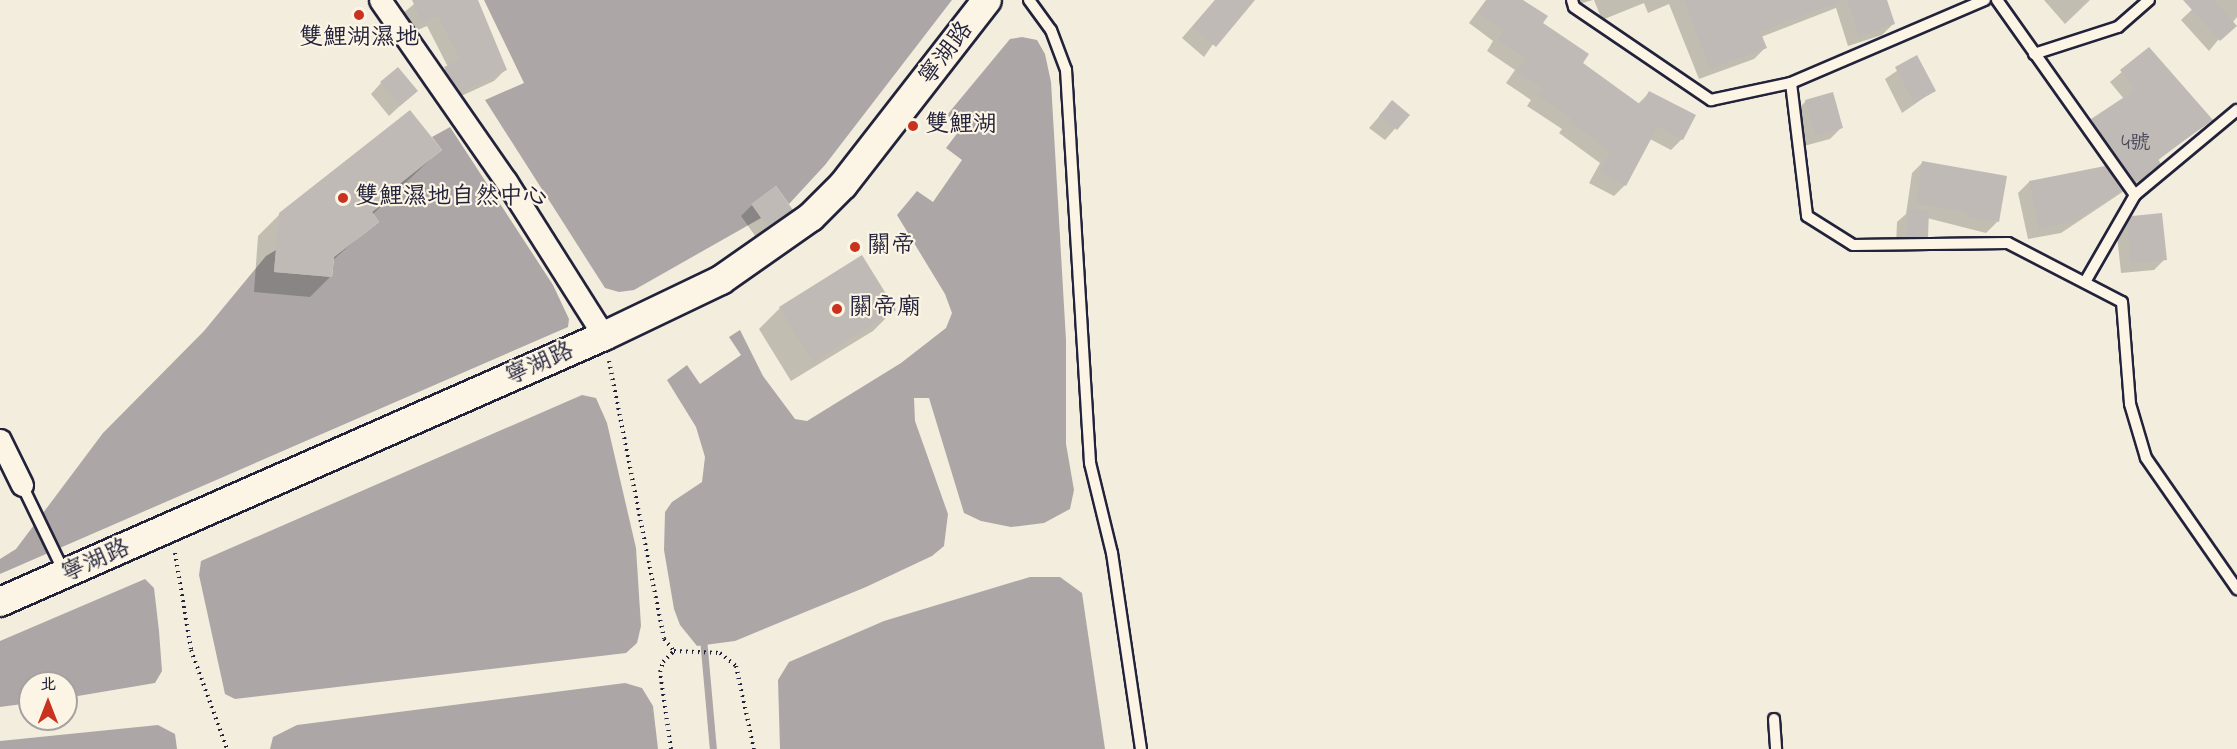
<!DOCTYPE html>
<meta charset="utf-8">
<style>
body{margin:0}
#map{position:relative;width:2237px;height:749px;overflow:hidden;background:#f3edde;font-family:"Indie Flower","LXGW WenKai TC",sans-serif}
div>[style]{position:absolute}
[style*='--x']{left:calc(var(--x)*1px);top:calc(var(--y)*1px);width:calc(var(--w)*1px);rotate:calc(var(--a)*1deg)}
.water>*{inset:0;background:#aca7a6}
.shadow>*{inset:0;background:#0003}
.stream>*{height:7px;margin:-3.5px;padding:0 3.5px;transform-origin:3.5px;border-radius:3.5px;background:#aca7a6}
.building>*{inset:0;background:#bfbab6}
.path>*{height:4px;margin-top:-2px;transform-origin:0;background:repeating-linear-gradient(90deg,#22223b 0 1.5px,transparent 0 6px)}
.roads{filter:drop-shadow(2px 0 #22223b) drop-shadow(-2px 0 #22223b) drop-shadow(0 2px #22223b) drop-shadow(0 -2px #22223b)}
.service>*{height:10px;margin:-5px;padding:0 5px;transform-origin:5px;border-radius:5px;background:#fcf5e5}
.minor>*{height:21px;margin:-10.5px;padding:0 10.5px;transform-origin:10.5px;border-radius:10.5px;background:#fcf5e5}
.secondary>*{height:28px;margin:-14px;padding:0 14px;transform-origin:14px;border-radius:14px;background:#fcf5e5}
.dots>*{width:16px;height:16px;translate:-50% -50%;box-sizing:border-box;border:3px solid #fcf5e5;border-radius:50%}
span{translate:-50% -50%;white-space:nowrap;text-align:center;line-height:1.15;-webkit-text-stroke:4.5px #fcf5e5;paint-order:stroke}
.number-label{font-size:21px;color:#49485a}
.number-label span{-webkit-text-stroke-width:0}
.poi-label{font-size:24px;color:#22223b}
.left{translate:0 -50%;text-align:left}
.street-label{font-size:24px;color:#22223b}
.north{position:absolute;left:18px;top:671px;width:60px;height:60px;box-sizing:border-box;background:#fcf5e5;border:2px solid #a5a1a1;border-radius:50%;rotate:0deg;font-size:16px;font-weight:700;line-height:24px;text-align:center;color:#22223b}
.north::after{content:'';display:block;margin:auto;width:21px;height:27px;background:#c8321e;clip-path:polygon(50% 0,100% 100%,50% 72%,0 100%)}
</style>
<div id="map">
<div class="water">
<i style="clip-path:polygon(484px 0,952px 0,825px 165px,789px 204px,776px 186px,752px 204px,761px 218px,634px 290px,619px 292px,605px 288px,485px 100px,524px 83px)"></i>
<i style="clip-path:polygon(1022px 37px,1037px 40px,1045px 54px,1051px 82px,1066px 340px,1066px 444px,1074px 490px,1070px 509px,1044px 523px,1011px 527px,981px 521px,964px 513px,929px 398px,914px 398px,915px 421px,948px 514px,944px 546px,932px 556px,866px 587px,735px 641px,697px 646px,680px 625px,674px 609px,664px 550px,665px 512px,672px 502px,702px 482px,705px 457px,696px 427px,667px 380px,687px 365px,700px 384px,741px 355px,729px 337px,740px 330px,763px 376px,795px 419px,807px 421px,901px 363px,946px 328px,952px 313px,945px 294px,897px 215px,917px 191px,933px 202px,962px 160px,946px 148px,962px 127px,947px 115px,1010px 39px)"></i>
<i style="clip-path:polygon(450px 127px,553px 285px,569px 319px,568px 327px,0 574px,0 559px,16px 549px,103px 433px,204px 331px,266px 256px,276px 250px,274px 272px,332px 277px,334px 257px,379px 222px,372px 212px,400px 190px,397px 186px,442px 150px,432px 137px)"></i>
<i style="clip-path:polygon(582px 395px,596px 398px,607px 423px,636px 548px,641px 626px,637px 643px,626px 653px,235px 699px,225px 694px,199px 575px,201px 561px)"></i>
<i style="clip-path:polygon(1030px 577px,1060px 577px,1082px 593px,1105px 749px,780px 749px,778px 680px,789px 662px,884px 621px)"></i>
<i style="clip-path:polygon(145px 579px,154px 588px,159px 631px,162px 671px,155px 683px,66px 698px,66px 683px,30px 683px,30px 703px,0 707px,0 641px)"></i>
<i style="clip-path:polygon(625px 683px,642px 688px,653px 706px,658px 749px,270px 749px,273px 737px,297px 725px)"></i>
<i style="clip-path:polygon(158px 725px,175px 734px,177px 749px,0 749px,0 741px)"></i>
</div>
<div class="shadow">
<i style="clip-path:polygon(419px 0,476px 0,505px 70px,494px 81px,448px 102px,434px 79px,448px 67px,427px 26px,411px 33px,402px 14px)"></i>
<i style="clip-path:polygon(1215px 0,1244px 0,1204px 57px,1182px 38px)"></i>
<i style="clip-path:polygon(1486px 0,1520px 0,1581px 63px,1638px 104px,1649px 93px,1682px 139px,1671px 150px,1650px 139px,1625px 185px,1614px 196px,1589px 183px,1600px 163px,1559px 133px,1562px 129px,1527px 106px,1531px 100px,1506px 83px,1515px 70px,1487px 51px,1493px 41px,1469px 23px)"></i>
<i style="clip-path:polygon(1570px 0,1593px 0,1572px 6px)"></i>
<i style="clip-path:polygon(1594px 0,1885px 0,1893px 24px,1882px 35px,1848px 46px,1836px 8px,1761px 37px,1765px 48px,1754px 59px,1699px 79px,1669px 4px,1648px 13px,1644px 3px,1602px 20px)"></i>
<i style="clip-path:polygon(2044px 0,2090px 0,2065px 24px)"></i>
<i style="clip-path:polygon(2202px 0,2237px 0,2237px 17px,2209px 51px,2181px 20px)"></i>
<i style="clip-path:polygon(2149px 49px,2211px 120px,2157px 161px,2148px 175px,2061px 233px,2028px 239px,2018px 193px,2029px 182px,2106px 167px,2081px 131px,2124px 99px,2110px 82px)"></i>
<i style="clip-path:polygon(1917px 57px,1935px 90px,1902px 113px,1885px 79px)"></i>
<i style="clip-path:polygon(381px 83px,416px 91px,389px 116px,371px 94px)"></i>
<i style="clip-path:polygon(1806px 101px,1841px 128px,1830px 139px,1804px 146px,1795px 112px)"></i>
<i style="clip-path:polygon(1392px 102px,1407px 115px,1385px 140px,1369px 128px)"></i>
<i style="clip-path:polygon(440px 150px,372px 215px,377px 221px,332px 261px,331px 276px,310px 297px,254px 292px,258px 236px,280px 214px)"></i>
<i style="clip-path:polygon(1923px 162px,1997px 222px,1986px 233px,1927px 218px,1926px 236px,1915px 247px,1896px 247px,1897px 222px,1906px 214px,1912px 173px)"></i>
<i style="clip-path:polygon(752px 205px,791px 210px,756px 237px,741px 216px)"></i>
<i style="clip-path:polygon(2133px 217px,2165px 259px,2154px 270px,2121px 273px,2117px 235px)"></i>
<i style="clip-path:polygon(862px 257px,894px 310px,873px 331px,791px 381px,759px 329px,780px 308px)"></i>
</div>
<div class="stream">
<i style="--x:703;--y:638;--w:111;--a:84.9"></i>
</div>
<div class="building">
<i style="clip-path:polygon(412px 0,478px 0,507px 70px,460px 92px,444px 67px,460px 60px,438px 16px,422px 23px)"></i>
<i style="clip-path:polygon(1215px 0,1255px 0,1216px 47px,1192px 27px)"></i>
<i style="clip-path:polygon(1487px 0,1523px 0,1548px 16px,1543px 23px,1589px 54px,1583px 63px,1641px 105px,1649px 91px,1696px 115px,1683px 140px,1658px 126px,1626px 186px,1599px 172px,1610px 152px,1569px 121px,1571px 118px,1537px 95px,1541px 88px,1516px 72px,1525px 58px,1497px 40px,1503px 30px,1478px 12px)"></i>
<i style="clip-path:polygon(1684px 0,1839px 0,1839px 2px,1760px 31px,1767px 48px,1710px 69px)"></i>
<i style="clip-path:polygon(1847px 0,1887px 0,1895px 24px,1859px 36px)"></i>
<i style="clip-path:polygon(2183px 0,2214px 0,2237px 26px,2220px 41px)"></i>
<i style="clip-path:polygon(2149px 47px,2213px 120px,2158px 159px,2161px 164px,2135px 182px,2091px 119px,2135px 90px,2120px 70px)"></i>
<i style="clip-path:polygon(1917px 55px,1936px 91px,1914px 103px,1895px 67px)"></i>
<i style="clip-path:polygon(398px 67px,418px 91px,400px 106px,380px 82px)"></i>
<i style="clip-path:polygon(1833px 92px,1843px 128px,1815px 136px,1805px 100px)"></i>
<i style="clip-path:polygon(1392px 100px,1410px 115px,1397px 130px,1379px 116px)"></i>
<i style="clip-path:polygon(410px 110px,442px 150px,397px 186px,400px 190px,372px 212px,379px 222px,334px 257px,332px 277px,274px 272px,279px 213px)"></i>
<i style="clip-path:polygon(1922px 161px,2007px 176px,1999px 222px,1967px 217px,1967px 212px,1916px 204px)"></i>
<i style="clip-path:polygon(2105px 166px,2122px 190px,2073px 222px,2039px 229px,2029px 181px)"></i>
<i style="clip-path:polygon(776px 186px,793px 210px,768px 227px,751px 204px)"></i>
<i style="clip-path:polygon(1908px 209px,1929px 211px,1928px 237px,1906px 237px)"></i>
<i style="clip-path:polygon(2162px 213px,2167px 260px,2131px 263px,2127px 223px,2132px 216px)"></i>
<i style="clip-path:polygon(862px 255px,896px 310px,813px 362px,779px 307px)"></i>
</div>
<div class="path">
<i style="--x:609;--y:361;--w:283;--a:78.8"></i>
<i style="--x:664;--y:639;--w:16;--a:50"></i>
<i style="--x:674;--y:651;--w:46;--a:2.5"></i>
<i style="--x:720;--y:653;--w:21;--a:39"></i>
<i style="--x:736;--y:666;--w:85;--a:77.8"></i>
<i style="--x:175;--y:553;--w:98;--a:80.6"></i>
<i style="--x:191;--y:650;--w:105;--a:70"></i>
<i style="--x:671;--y:749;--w:78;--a:-98.1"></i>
<i style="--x:660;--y:672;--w:10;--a:-73"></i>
<i style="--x:663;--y:662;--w:16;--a:-45"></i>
</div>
<div class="roads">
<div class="service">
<i style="--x:1029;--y:0;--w:37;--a:54"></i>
<i style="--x:1051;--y:30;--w:43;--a:69.4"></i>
<i style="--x:1066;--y:70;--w:394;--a:86.5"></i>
<i style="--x:1090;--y:463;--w:93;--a:76.3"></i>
<i style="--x:1112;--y:553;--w:198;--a:81.6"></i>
<i style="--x:1572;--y:0;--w:7;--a:74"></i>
<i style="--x:1574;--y:7;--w:166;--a:34.2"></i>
<i style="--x:1711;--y:100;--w:82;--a:-12"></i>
<i style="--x:1791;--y:83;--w:134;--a:83.1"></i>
<i style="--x:1807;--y:216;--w:54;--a:32.2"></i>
<i style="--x:1853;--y:245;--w:155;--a:-0.7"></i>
<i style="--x:2008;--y:243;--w:128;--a:27.4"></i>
<i style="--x:2122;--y:302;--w:102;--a:85.5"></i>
<i style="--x:2130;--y:404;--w:56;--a:73.5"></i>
<i style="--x:2146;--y:458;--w:160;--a:55.2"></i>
<i style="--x:1997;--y:0;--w:239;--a:54.7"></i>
<i style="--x:2034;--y:54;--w:88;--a:-17.8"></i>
<i style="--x:2118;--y:27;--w:41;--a:-41.1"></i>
<i style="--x:1791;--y:83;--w:211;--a:-23.2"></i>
<i style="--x:2085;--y:282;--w:100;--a:-60.1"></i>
<i style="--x:2135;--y:195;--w:133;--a:-39.8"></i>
<i style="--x:22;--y:485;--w:99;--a:64.2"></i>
<i style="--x:1774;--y:719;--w:30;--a:86"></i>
</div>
<div class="minor">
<i style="--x:380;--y:0;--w:221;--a:55.2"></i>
<i style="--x:506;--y:181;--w:183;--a:57.7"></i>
<i style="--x:0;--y:440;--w:50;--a:63.9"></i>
</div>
<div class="secondary">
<i style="--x:0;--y:602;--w:660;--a:-23.77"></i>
<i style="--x:604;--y:336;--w:130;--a:-25.6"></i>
<i style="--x:721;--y:280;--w:110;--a:-35"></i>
<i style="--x:811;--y:217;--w:45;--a:-45"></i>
<i style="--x:843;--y:185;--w:234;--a:-52.1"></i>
</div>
</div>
<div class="dots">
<i style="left:359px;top:15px;background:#c8321e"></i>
<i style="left:913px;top:126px;background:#c8321e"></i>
<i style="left:343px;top:198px;background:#c8321e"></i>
<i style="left:855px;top:247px;background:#c8321e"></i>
<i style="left:837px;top:309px;background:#c8321e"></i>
</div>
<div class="number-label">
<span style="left:2136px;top:144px">4號</span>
</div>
<div class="poi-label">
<span style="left:359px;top:39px">雙鯉湖濕地</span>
<span class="left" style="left:925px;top:126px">雙鯉湖</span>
<span class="left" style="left:355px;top:198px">雙鯉濕地自然中心</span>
<span class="left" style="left:867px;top:247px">關帝</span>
<span class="left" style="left:849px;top:309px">關帝廟</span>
</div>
<div class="street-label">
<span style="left:947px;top:54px;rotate:-53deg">寧湖路</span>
<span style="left:540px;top:365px;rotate:-24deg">寧湖路</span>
<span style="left:96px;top:562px;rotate:-24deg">寧湖路</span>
</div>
<div class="north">北</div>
</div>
